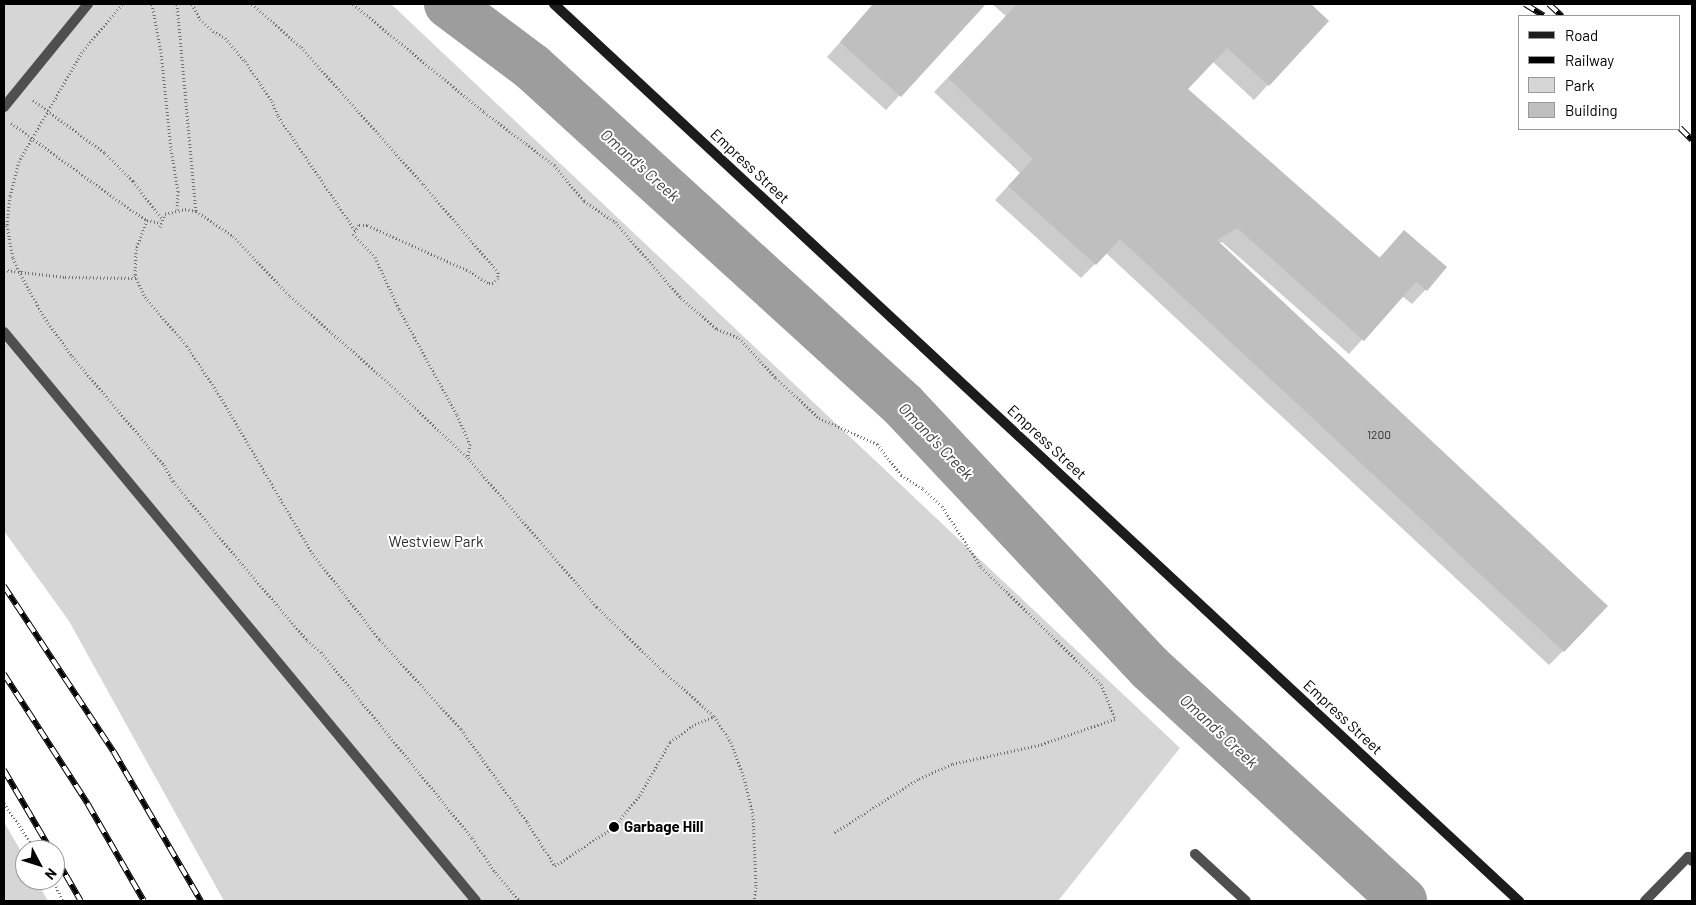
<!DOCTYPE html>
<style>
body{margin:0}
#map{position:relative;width:1696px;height:905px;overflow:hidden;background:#fff;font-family:Barlow,sans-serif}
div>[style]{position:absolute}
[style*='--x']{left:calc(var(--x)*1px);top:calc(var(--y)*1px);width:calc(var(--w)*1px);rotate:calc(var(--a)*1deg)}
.green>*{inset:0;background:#d6d6d6}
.shadow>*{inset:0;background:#0003}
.river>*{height:48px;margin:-24px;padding:0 24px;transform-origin:24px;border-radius:24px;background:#9d9d9d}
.building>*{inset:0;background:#bfbfbf}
.path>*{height:3px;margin-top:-1.5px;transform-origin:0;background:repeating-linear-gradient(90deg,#717171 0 1px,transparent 0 3.5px)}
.lane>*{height:10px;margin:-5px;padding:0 5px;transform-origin:5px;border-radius:5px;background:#4f4f4f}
.street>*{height:10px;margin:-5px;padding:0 5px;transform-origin:5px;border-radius:5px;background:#4f4f4f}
.secondary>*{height:10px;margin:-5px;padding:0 5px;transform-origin:5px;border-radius:5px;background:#1c1c1c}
.rail>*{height:5.5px;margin-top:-2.75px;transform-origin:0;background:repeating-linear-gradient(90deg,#fff 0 11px,#000 0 22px);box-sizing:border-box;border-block:1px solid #000}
.dots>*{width:14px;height:14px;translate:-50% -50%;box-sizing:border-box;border:2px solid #fff;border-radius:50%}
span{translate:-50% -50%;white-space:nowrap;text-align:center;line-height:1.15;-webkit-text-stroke:4px #fff;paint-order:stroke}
.number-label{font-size:12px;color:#303030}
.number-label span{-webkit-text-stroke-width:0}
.street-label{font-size:15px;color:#000}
.park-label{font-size:15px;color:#2d2d2d}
.poi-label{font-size:15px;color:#000;font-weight:700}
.left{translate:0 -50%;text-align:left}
.water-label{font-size:16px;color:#3e3e3e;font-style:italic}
.frame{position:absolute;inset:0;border:5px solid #000;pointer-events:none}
.legend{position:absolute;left:1518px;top:15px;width:162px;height:115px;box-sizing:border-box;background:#fff;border:1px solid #999;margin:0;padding:6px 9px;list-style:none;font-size:15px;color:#000}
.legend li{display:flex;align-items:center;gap:10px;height:25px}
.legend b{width:25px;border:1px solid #999}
.north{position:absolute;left:15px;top:840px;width:50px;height:50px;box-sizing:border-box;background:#fff;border:1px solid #999;border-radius:50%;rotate:130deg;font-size:14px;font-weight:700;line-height:20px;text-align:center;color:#000}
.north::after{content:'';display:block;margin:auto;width:18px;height:22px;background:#000;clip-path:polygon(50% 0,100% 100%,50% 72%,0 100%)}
</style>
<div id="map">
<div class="green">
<i style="clip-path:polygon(4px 4px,391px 4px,1180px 748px,1058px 901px,224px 901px,69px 621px,4px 531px)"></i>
<i style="clip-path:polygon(4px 822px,25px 858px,25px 880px,36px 880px,48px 901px,4px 901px)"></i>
</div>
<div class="shadow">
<i style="clip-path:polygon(874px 4px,984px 4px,886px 110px,827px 57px)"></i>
<i style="clip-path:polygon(992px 4px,1309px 4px,1327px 21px,1254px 100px,1213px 62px,1187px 89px,1379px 258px,1404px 231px,1446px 268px,1412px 304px,1402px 296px,1349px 354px,1222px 242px,1219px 243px,1563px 651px,1549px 665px,1106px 253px,1081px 278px,995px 200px,1020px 173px,934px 92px,1006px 16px)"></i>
</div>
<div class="river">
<i style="--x:448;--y:4;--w:105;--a:36.9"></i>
<i style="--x:532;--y:67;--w:502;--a:42.34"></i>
<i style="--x:903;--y:405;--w:361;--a:46.8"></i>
<i style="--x:1150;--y:668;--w:344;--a:42.6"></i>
</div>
<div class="building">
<i style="clip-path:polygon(873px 4px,986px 4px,901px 97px,840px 42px)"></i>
<i style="clip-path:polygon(1017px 4px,1311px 4px,1329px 21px,1269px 86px,1227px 48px,1188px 89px,1380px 258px,1404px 230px,1447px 267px,1427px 291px,1416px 282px,1364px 341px,1237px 228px,1217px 240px,1608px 606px,1564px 652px,1120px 239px,1096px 265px,1008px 186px,1033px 159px,948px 78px)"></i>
</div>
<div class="path">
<i style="--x:122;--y:4;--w:62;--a:129.8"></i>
<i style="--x:82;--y:52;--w:126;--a:120"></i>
<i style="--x:19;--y:161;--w:36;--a:104"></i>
<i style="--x:10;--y:196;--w:29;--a:96"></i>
<i style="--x:7;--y:225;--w:34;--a:80"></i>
<i style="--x:13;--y:258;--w:21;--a:65"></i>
<i style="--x:22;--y:277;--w:46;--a:61.2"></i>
<i style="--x:44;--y:317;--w:48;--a:54.3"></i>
<i style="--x:72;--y:356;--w:143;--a:49.8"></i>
<i style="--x:164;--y:465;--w:18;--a:61"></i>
<i style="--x:173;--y:481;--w:108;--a:50.3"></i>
<i style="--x:242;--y:564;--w:100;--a:49.5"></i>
<i style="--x:307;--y:640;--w:18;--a:41"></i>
<i style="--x:321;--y:652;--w:240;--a:50.9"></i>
<i style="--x:472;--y:838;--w:41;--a:55.9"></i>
<i style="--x:495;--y:872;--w:38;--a:49"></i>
<i style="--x:152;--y:4;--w:49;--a:79.4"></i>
<i style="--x:161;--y:52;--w:98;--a:84.1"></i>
<i style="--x:171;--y:149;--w:43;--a:80.5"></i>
<i style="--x:178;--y:191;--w:18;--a:93"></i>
<i style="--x:177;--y:4;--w:208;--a:84.8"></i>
<i style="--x:192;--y:4;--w:17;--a:62"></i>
<i style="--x:200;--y:19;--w:18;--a:43"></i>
<i style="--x:213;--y:31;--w:14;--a:30"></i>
<i style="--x:225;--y:38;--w:30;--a:49"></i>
<i style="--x:245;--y:61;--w:48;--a:56"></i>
<i style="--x:272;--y:101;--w:16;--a:68"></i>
<i style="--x:278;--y:116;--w:138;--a:56"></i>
<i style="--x:252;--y:4;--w:65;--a:41.3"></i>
<i style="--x:301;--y:47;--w:183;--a:48.3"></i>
<i style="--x:423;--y:184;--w:116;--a:49.6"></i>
<i style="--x:498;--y:272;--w:6;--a:90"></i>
<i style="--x:498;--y:278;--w:7;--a:135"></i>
<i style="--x:493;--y:283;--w:5;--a:180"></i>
<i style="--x:488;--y:283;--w:25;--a:-148"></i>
<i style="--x:467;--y:270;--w:110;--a:-155.8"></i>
<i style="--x:367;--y:225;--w:8;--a:180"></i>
<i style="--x:359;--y:225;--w:11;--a:124"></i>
<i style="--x:353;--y:234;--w:32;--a:46"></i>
<i style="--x:375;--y:257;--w:57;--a:65.2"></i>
<i style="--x:399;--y:309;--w:121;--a:61.3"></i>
<i style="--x:457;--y:415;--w:32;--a:66"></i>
<i style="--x:470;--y:444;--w:13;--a:99"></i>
<i style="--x:353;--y:4;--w:170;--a:39.5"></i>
<i style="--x:484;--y:112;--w:88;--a:37.1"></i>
<i style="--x:554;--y:165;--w:47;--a:50.2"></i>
<i style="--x:584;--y:201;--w:37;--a:34"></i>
<i style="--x:615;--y:222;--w:101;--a:49"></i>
<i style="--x:681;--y:298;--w:48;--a:40.7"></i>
<i style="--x:717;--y:329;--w:24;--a:22"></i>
<i style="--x:739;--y:338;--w:54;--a:47.2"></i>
<i style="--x:776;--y:378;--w:59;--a:42.9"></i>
<i style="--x:819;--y:418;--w:64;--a:24.1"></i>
<i style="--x:877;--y:444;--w:39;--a:52"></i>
<i style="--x:901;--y:475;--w:26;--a:32"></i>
<i style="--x:923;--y:489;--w:25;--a:42"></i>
<i style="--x:942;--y:506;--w:72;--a:57.4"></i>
<i style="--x:981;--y:567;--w:168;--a:44.3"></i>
<i style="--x:1101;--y:684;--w:38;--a:68"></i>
<i style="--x:1115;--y:719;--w:80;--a:161.1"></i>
<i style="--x:1039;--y:745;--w:89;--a:167.7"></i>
<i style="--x:952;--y:764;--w:37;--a:156"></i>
<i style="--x:918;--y:779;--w:100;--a:147.3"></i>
<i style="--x:33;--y:100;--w:89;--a:36.4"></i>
<i style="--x:105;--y:153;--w:40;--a:45"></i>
<i style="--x:133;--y:181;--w:48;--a:52.7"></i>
<i style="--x:11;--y:123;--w:147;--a:35.9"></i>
<i style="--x:130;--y:209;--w:20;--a:33"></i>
<i style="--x:147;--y:220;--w:14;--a:12"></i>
<i style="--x:147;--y:220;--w:31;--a:111"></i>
<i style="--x:136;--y:249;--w:26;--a:92"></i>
<i style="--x:135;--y:275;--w:24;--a:66"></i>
<i style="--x:145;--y:297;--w:65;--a:49.4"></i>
<i style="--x:187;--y:346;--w:60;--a:56.6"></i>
<i style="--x:220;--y:396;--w:182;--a:59.6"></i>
<i style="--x:312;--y:553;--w:110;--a:52"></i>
<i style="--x:380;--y:640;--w:120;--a:47.7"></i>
<i style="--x:461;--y:729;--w:114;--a:54.6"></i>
<i style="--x:527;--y:822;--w:52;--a:57.5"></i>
<i style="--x:555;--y:866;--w:71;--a:-33.5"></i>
<i style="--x:614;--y:827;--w:41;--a:-50.9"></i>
<i style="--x:640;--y:795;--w:61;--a:-60.5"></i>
<i style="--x:670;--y:742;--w:27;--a:-36"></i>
<i style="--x:692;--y:726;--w:24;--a:-24"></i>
<i style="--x:160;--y:227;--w:14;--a:-69"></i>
<i style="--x:165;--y:214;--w:21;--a:-14"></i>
<i style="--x:185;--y:209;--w:11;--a:10"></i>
<i style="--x:196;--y:211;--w:45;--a:34"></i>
<i style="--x:233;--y:236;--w:83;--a:46.5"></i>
<i style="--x:290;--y:296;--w:136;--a:41.4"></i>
<i style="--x:392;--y:386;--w:105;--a:43.5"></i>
<i style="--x:468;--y:458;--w:197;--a:49.1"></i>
<i style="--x:597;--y:607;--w:92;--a:44.1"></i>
<i style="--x:663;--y:671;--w:68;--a:41.4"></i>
<i style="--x:714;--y:716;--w:31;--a:57"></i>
<i style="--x:731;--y:742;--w:38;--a:70"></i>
<i style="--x:744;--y:778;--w:38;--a:76"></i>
<i style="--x:753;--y:815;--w:72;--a:87.6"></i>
<i style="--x:756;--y:887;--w:14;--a:98"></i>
<i style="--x:4;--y:270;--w:61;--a:6.5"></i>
<i style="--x:65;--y:277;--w:71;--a:0.8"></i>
<i style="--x:4;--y:803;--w:57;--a:55.8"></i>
<i style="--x:53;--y:880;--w:23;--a:65"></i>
</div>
<div class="lane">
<i style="--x:1195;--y:854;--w:69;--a:42.7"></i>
<i style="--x:1645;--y:901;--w:62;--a:-45.7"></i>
<i style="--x:1688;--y:857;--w:6;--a:45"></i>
</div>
<div class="street">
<i style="--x:4;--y:107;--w:133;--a:-50.8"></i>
<i style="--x:4;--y:332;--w:739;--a:50.32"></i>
</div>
<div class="secondary">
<i style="--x:554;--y:4;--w:1318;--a:42.91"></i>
</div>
<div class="rail">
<i style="--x:1525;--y:4;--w:22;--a:32"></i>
<i style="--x:1549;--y:4;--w:18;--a:43"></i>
<i style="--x:1680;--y:128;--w:17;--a:45"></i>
<i style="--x:4;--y:586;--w:199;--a:56.5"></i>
<i style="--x:114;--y:752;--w:173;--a:59.7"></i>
<i style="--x:4;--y:674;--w:155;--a:57.1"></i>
<i style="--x:88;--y:804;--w:112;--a:60"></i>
<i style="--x:4;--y:770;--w:93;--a:59.6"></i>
<i style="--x:55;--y:856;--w:52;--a:60"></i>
</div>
<div class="dots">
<i style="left:614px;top:827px;background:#000"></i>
</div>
<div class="number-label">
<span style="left:1379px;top:435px">1200</span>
</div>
<div class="street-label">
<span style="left:750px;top:166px;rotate:43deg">Empress Street</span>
<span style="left:1047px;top:442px;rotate:43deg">Empress Street</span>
<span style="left:1343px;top:717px;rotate:43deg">Empress Street</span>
</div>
<div class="park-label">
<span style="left:436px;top:542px">Westview Park</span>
</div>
<div class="poi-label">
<span class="left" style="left:624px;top:827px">Garbage Hill</span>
</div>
<div class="water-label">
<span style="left:640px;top:165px;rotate:42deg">Omand's Creek</span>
<span style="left:936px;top:441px;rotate:46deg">Omand's Creek</span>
<span style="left:1219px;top:731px;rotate:43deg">Omand's Creek</span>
</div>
<div class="frame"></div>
<ul class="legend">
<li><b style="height:6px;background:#1c1c1c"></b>Road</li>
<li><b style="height:6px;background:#000"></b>Railway</li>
<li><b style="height:14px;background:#d6d6d6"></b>Park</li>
<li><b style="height:14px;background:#bfbfbf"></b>Building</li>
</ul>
<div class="north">N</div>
</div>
